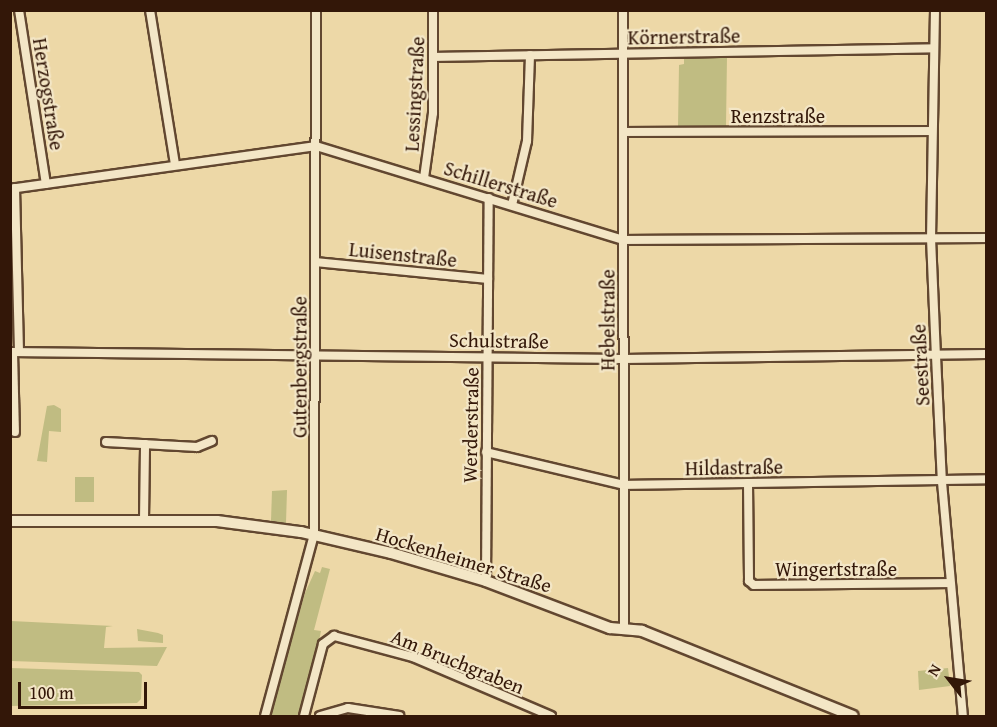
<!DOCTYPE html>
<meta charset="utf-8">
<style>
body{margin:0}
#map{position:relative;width:997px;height:727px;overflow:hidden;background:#edd8a7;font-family:"Gentium Book Plus",serif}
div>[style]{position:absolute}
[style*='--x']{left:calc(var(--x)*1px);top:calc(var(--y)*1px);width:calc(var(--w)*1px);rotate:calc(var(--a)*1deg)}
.green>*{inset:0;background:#c0bc82}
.roads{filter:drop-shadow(2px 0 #624730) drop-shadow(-2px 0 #624730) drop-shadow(0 2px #624730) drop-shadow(0 -2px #624730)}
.minor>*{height:8px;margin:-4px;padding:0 4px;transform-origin:4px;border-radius:4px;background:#f3e6c6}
.tertiary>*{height:10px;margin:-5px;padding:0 5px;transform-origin:5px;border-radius:5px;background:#f3e6c6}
span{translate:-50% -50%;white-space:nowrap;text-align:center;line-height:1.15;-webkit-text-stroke:4.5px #f3e6c6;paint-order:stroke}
.street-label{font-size:20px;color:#331708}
.frame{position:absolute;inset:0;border:12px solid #331708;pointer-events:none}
.north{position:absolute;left:919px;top:649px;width:60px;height:60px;-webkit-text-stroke:4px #f3e6c6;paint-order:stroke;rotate:301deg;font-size:16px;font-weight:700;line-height:24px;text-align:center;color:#331708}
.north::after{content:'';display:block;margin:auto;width:21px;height:27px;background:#331708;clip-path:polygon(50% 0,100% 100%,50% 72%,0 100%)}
.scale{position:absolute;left:18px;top:682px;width:129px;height:27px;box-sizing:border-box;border:3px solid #331708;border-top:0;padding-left:8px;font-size:18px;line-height:21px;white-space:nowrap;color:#331708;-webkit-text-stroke:4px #f3e6c6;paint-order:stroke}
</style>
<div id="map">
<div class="green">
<i style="clip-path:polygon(727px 57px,726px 126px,678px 126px,679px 65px,684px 64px,684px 58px)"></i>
<i style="clip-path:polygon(54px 405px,61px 409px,61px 432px,49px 431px,47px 462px,37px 461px,47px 406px)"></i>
<i style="clip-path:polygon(75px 477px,94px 477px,94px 502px,75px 502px)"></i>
<i style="clip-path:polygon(287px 490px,286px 523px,271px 521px,272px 491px)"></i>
<i style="clip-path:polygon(322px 567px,330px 569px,314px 630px,321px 631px,319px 641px,298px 716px,270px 716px,305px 593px,315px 571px,320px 573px)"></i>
<i style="clip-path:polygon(11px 621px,113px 626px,106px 627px,104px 648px,167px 647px,157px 666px,11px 661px)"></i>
<i style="clip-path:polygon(137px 629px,158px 633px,163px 635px,163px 643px,138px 641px)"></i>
<i style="clip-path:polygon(10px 668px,139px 672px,142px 675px,141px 699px,137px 703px,11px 706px)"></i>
<i style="clip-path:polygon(948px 668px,950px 686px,919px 690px,918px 671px)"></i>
</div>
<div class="roads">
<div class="minor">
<i style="--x:19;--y:10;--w:176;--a:81.2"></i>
<i style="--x:150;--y:10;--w:157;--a:80.8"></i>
<i style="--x:623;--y:10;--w:620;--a:89.91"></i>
<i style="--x:935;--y:10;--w:228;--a:91"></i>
<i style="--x:931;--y:238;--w:118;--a:87.6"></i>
<i style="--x:936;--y:356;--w:126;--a:87.3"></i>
<i style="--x:942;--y:482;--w:235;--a:84.9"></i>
<i style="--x:435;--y:57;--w:499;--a:-1"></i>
<i style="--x:623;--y:132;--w:309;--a:-0.2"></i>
<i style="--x:424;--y:178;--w:66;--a:-82.1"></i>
<i style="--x:433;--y:113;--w:103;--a:-90"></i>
<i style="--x:15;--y:188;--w:164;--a:88.6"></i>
<i style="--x:10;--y:189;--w:309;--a:-8"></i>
<i style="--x:316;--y:146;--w:321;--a:17"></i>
<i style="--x:623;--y:240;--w:363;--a:-0.3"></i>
<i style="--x:512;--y:205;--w:66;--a:-76.8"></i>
<i style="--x:527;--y:141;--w:86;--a:-88"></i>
<i style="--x:315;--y:262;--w:174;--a:5.6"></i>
<i style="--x:10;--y:352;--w:613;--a:0.65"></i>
<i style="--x:623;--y:359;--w:363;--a:-0.8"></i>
<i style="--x:13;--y:352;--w:80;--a:88.6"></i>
<i style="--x:106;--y:442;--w:91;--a:3.1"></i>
<i style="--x:197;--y:447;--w:16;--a:-22"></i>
<i style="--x:486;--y:452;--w:142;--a:13.4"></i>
<i style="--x:624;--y:485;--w:362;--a:-0.9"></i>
<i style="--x:748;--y:483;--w:98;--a:89.4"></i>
<i style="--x:749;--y:581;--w:6;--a:39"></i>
<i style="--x:754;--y:585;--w:196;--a:-0.6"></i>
<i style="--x:144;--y:519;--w:75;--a:-89.2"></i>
<i style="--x:486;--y:581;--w:383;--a:-89.6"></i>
<i style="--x:265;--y:716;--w:188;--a:-74.9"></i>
<i style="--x:314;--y:535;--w:525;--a:-89.78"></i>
<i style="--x:304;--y:716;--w:74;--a:-75.2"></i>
<i style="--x:323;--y:644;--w:14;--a:-36"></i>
<i style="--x:334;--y:636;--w:82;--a:14.9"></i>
<i style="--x:413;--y:657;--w:150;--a:23.1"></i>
<i style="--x:320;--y:716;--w:29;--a:-16"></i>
<i style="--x:348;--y:708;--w:52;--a:8.9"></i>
</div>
<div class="tertiary">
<i style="--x:10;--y:521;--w:207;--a:0"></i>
<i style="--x:217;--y:521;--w:85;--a:7.5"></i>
<i style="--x:301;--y:532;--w:92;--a:13.1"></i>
<i style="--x:391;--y:553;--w:99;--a:16.4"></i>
<i style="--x:486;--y:581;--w:133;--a:20.8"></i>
<i style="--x:610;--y:628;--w:32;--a:5"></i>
<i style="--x:642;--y:631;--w:227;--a:21.9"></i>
</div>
</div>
<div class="street-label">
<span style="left:684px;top:36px;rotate:-1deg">Körnerstraße</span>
<span style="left:49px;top:94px;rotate:81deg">Herzogstraße</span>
<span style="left:414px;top:94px;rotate:-87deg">Lessingstraße</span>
<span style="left:778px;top:115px">Renzstraße</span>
<span style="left:501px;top:184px;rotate:17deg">Schillerstraße</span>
<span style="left:403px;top:254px;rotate:6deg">Luisenstraße</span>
<span style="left:607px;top:320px;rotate:-90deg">Hebelstraße</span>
<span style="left:499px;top:340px;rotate:1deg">Schulstraße</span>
<span style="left:920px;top:365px;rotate:-93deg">Seestraße</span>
<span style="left:299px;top:367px;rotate:-90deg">Gutenbergstraße</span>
<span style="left:470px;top:425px;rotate:-89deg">Werderstraße</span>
<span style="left:734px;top:467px;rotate:-1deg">Hildastraße</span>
<span style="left:464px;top:559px;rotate:17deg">Hockenheimer Straße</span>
<span style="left:836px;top:568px">Wingertstraße</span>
<span style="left:458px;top:661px;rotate:22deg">Am Bruchgraben</span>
</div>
<div class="frame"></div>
<div class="north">N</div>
<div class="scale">100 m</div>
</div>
